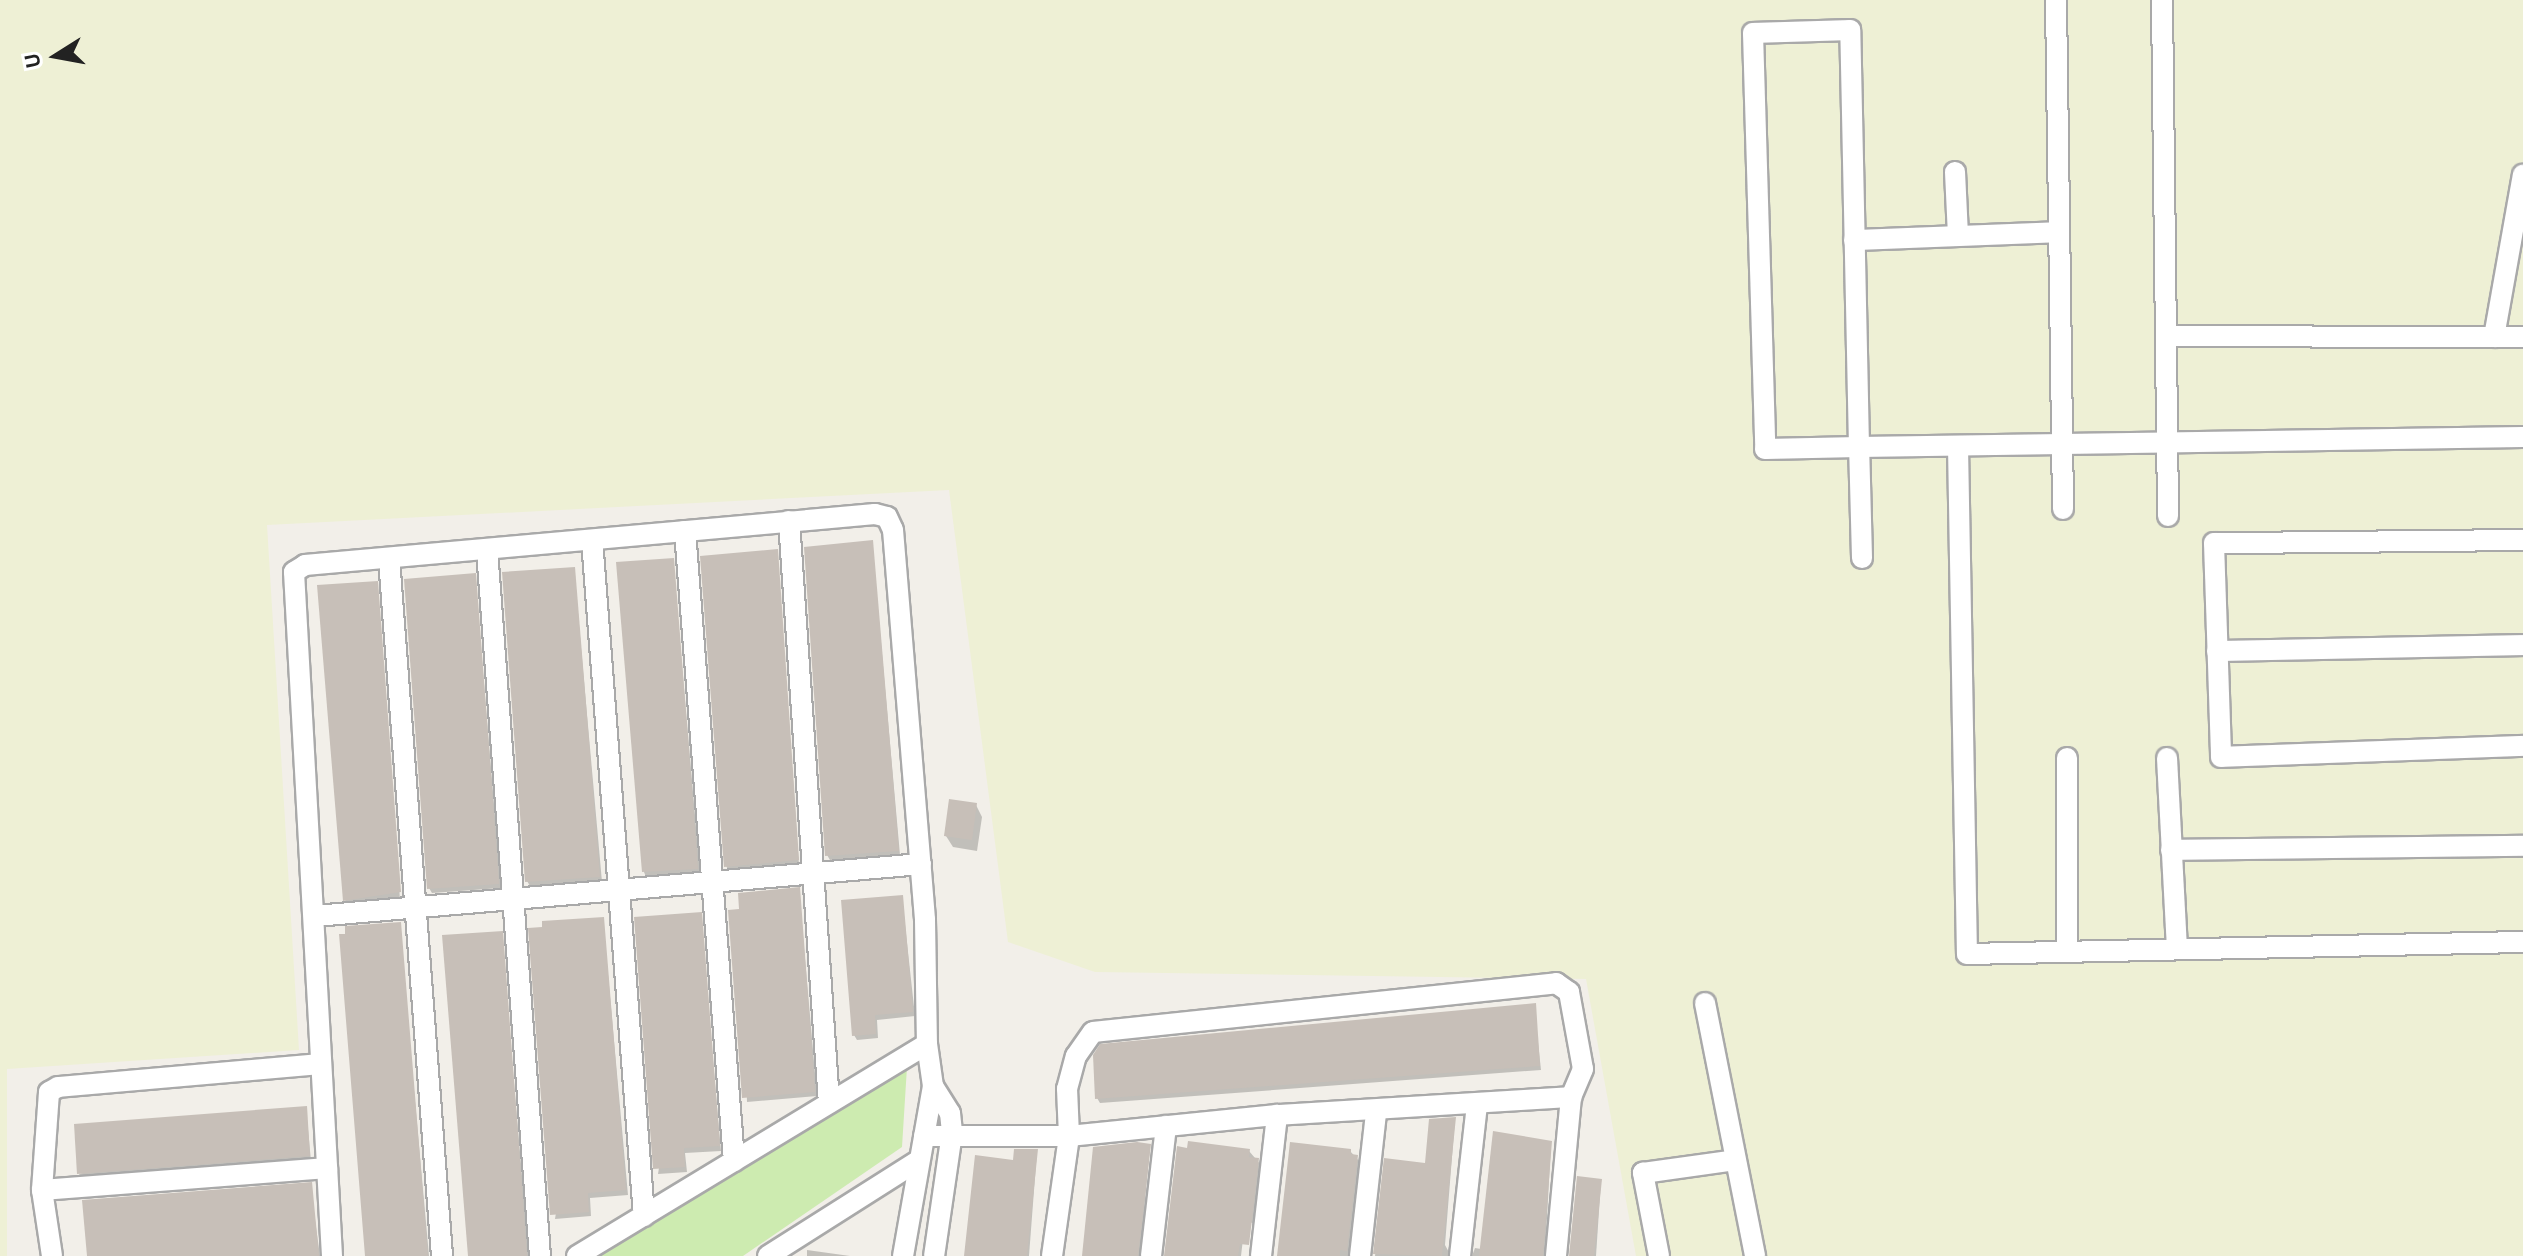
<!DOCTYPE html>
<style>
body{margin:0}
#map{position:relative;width:2523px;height:1256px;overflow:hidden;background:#f2efe9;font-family:"Alegreya Sans",sans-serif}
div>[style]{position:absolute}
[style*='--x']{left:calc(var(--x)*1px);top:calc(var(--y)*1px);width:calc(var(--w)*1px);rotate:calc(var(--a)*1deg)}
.farmland>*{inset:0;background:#eef0d5}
.grass>*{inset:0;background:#cdebb0}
.shadow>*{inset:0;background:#0003}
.building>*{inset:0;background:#c7bfb8}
.roads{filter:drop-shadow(2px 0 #a9a9a9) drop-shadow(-2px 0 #a9a9a9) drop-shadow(0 2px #a9a9a9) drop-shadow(0 -2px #a9a9a9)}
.minor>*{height:20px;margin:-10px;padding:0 10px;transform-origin:10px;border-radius:10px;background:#fff}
span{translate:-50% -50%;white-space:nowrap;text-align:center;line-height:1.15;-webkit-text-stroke:8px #fff;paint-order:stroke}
.north{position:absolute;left:16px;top:16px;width:80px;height:80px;-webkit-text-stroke:6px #fff;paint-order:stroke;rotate:259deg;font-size:22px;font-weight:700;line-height:32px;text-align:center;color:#222}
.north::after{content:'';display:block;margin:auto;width:28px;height:36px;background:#222;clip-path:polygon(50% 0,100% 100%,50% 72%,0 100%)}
</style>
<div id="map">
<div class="farmland">
<i style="clip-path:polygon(0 0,2523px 0,2523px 1256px,1636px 1256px,1586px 979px,1095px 972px,1008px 942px,949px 490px,267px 525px,299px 1050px,7px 1069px,7px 1256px,0 1256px)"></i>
</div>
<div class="grass">
<i style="clip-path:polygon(907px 1067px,902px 1147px,743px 1256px,586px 1256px)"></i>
</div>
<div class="shadow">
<i style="clip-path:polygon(872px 542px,900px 855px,830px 860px,827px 855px)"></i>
<i style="clip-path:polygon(777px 551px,799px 865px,729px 871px,726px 866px)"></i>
<i style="clip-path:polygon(673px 560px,700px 873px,646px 877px,644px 872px)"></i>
<i style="clip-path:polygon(574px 569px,602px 882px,530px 886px,527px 881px)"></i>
<i style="clip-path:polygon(475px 575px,501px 888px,432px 893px,429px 888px)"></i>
<i style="clip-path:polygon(377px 583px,400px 900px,348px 905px,345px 900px)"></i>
<i style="clip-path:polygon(976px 805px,982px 817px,977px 851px,953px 847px,946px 836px)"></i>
<i style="clip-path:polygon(799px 890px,817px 1096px,747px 1102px,741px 911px)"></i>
<i style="clip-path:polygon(902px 897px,915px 1016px,877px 1020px,878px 1038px,857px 1040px,854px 1035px)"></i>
<i style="clip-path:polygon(700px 914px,721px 1151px,685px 1153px,687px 1172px,658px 1174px)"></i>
<i style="clip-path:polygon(603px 919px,628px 1195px,590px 1198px,591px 1216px,555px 1219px)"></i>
<i style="clip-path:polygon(399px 924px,429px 1256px,367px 1256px,348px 936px)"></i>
<i style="clip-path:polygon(501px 933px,529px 1256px,470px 1256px)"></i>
<i style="clip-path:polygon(1534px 1005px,1541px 1070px,1100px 1103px,1097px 1098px)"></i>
<i style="clip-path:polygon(306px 1108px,311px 1161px,82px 1179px,79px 1174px)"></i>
<i style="clip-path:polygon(1455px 1119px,1445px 1245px,1451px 1256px,1375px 1256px,1386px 1160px,1427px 1165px)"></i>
<i style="clip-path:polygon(1551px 1143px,1545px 1256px,1472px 1256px,1475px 1248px,1481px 1249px)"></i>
<i style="clip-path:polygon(1150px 1146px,1140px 1256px,1083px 1256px)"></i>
<i style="clip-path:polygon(1037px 1151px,1029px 1256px,966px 1256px,1014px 1162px)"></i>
<i style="clip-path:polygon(1249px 1151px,1261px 1165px,1254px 1223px,1245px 1222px,1241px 1256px,1166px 1256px)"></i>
<i style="clip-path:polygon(1350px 1151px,1360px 1162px,1349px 1256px,1279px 1256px)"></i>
<i style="clip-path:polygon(1601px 1181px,1596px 1256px,1571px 1256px)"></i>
<i style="clip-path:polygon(310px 1184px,320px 1256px,88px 1256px)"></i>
<i style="clip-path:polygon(807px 1250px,850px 1256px,807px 1256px)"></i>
</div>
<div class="building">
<i style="clip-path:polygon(873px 540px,899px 851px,825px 856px,804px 547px)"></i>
<i style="clip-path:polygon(778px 549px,799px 860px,724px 867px,700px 556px)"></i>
<i style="clip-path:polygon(674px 558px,698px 869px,642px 872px,616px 562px)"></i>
<i style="clip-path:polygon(575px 567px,600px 877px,525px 882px,502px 572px)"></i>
<i style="clip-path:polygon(476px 573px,499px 884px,427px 889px,404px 579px)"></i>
<i style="clip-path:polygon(378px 581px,401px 892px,343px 901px,317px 585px)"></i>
<i style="clip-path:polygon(949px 799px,977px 803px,972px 840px,944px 836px)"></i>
<i style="clip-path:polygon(800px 887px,815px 1092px,742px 1098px,728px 910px,739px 909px,738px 893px)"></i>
<i style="clip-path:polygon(903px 895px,913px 1012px,875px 1015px,876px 1034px,852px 1036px,841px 900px)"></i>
<i style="clip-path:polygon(702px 912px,720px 1146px,684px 1148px,685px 1167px,653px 1169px,634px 917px)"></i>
<i style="clip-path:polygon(604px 917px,626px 1190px,588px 1193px,589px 1212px,550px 1215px,528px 928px,542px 927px,542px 921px)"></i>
<i style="clip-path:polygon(401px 922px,428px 1256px,365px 1256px,339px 934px,345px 934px,345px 926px)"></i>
<i style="clip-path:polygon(503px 931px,527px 1256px,468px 1256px,442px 935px)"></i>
<i style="clip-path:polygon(1536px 1003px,1540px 1066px,1095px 1099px,1093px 1055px,1100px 1044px)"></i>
<i style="clip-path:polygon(307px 1106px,310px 1156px,77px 1174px,74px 1124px)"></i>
<i style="clip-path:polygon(1456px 1117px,1442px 1256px,1373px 1254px,1384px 1158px,1425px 1163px,1429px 1119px)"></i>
<i style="clip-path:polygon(1493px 1131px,1552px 1141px,1543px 1256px,1479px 1256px)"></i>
<i style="clip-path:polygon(1188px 1141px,1250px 1149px,1249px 1157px,1259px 1158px,1249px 1245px,1240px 1244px,1238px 1256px,1164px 1256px,1177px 1146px,1187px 1148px)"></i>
<i style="clip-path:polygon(1137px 1142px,1151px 1144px,1138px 1256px,1082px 1256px,1093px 1147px)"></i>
<i style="clip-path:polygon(1290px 1142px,1351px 1149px,1351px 1154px,1358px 1155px,1347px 1251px,1340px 1250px,1340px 1256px,1277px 1256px)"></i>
<i style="clip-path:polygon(1014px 1149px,1038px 1149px,1027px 1256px,964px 1256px,975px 1155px,1013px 1160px)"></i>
<i style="clip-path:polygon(1577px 1176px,1602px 1179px,1594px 1256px,1569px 1256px)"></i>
<i style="clip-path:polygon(312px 1182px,319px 1256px,87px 1256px,82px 1200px)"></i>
</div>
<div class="roads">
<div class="minor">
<i style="--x:2056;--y:0;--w:509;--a:89.21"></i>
<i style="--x:2162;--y:0;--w:516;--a:89.33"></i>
<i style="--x:1955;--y:172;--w:64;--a:87.3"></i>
<i style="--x:1854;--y:240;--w:205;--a:-2.2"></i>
<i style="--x:2166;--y:336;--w:357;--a:0.2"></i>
<i style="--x:2494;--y:337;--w:165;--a:-79.9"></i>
<i style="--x:1958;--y:446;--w:508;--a:88.99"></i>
<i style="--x:1967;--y:954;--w:556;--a:-1.24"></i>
<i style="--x:789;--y:521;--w:583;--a:86.07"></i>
<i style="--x:685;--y:531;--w:632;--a:85.55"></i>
<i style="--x:592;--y:540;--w:678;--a:85.6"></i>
<i style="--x:2523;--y:540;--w:309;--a:179.4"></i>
<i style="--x:2214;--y:543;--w:214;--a:88.1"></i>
<i style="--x:2221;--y:757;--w:302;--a:-2.1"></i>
<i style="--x:487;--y:550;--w:708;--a:85.71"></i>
<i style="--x:1862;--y:558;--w:111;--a:-91.5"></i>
<i style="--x:1859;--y:447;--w:417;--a:-91.2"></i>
<i style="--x:1850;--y:30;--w:97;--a:178.2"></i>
<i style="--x:1753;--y:33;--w:416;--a:88.3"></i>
<i style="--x:1765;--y:449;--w:94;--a:-1.2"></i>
<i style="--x:1859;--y:447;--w:664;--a:-0.86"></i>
<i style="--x:389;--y:559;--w:699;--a:85.65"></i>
<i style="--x:2217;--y:651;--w:306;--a:-1.1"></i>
<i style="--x:2167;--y:758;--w:191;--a:87"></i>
<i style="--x:2171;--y:850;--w:352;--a:-0.7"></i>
<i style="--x:315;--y:916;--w:608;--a:-4.9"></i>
<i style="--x:2067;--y:952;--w:194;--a:-90"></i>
<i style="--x:1705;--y:1003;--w:258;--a:78.8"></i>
<i style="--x:933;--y:1086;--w:32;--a:58"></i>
<i style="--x:950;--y:1113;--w:20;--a:84"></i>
<i style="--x:952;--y:1133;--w:124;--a:98.3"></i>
<i style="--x:924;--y:1136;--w:145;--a:0"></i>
<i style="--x:1069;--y:1136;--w:209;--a:-5.8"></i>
<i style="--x:1277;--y:1115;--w:295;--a:-3.5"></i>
<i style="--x:42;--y:1190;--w:286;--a:-4.4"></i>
<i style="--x:52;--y:1256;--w:67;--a:-98.6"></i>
<i style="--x:42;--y:1190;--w:98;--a:-85.9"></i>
<i style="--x:49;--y:1092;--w:10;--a:-29"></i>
<i style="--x:58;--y:1087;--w:262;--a:-5"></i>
<i style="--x:332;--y:1256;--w:685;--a:-93.18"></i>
<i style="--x:294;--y:572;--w:13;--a:-32"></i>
<i style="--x:305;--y:565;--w:572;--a:-5.11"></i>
<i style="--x:875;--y:514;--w:12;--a:14"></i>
<i style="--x:887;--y:517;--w:14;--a:65"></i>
<i style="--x:893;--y:530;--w:391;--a:85.3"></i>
<i style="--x:925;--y:920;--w:124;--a:89.1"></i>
<i style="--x:927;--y:1044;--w:42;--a:81.9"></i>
<i style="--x:933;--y:1086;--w:173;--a:100"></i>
<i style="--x:577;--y:1256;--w:409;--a:-31.2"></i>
<i style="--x:768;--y:1256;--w:179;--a:-32.4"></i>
<i style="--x:1052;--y:1256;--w:121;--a:-81.9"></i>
<i style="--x:1069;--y:1136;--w:47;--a:-92.4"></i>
<i style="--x:1067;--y:1089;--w:34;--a:-75"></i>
<i style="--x:1076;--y:1056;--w:29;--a:-55"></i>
<i style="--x:1093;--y:1032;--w:466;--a:-6"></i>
<i style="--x:1556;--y:983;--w:16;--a:35"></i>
<i style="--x:1569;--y:992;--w:78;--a:79.7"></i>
<i style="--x:1583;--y:1069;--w:30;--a:113"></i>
<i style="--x:1571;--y:1097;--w:160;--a:95.4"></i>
<i style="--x:1151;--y:1256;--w:131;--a:-83.4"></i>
<i style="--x:1261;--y:1256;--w:142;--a:-83.5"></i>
<i style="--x:1360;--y:1256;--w:144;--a:-83.6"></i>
<i style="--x:1460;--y:1256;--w:153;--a:-83.6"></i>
<i style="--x:1659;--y:1256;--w:85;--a:-100.9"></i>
<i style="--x:1643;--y:1173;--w:93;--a:-8"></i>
</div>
</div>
<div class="north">U</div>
</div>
